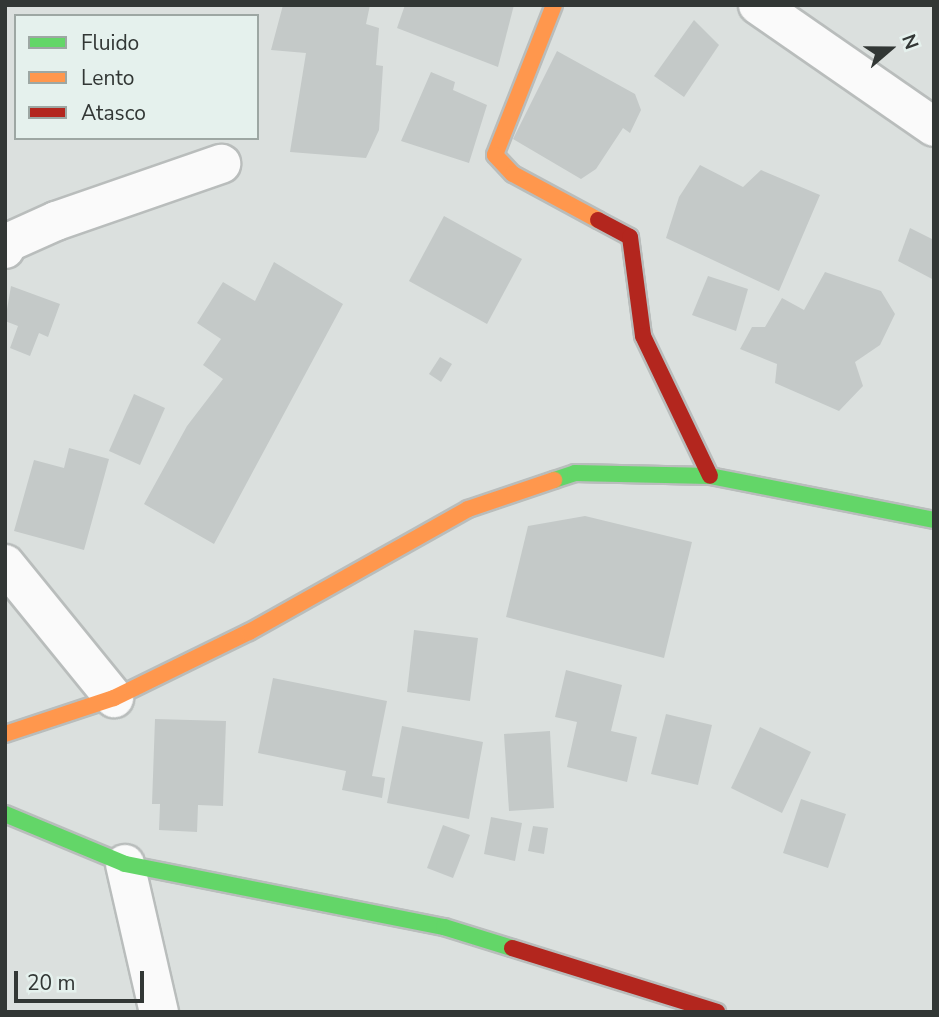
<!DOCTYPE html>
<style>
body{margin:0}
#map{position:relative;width:939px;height:1017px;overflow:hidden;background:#dbe0de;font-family:"Nunito Sans",sans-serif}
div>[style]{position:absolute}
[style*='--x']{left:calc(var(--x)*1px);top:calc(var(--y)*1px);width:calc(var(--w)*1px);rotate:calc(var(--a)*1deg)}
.building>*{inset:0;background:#c4c9c8}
.roads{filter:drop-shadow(2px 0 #b9bdbc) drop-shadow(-2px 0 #b9bdbc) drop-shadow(0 2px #b9bdbc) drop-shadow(0 -2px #b9bdbc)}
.street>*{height:38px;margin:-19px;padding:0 19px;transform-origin:19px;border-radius:19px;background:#fafafa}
.fast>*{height:16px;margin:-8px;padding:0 8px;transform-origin:8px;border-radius:8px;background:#63d668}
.slow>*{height:16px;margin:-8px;padding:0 8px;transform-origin:8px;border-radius:8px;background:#ff974d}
.jam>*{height:16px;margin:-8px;padding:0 8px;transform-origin:8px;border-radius:8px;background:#b3261e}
span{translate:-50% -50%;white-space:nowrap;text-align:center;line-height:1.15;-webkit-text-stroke:6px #e5f1ed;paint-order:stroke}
.frame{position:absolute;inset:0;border:7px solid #323735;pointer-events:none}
.legend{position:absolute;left:14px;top:14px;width:245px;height:126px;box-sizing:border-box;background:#e5f1ed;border:2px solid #9da7a3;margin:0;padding:9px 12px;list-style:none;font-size:21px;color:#323735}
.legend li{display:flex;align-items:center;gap:14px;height:35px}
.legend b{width:35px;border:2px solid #9da7a3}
.north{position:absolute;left:855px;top:14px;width:70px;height:70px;-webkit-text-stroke:5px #e5f1ed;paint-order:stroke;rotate:70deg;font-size:19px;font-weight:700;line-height:28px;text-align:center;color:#323735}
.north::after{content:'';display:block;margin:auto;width:24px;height:32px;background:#323735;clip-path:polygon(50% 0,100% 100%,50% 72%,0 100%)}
.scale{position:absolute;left:14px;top:971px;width:130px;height:32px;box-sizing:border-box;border:4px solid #323735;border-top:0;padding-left:9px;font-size:21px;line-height:24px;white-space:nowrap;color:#323735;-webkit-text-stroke:5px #e5f1ed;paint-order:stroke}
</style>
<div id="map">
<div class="building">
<i style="clip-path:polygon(283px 5px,370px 5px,366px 24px,379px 28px,376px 65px,383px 66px,379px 130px,366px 158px,290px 152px,306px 53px,271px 50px)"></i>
<i style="clip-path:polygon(405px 5px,514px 5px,498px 67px,397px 28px)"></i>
<i style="clip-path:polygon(694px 20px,719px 45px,684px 97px,654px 76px)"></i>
<i style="clip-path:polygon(557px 51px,635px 94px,641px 110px,630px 133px,623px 128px,596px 169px,581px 179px,513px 139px)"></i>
<i style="clip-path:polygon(431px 72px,455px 82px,453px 90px,487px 105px,469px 163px,401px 141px)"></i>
<i style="clip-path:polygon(700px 165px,743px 187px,761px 170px,820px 195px,779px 291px,666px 238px,679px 197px)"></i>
<i style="clip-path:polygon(444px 216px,522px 259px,487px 324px,409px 281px)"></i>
<i style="clip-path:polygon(910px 228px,934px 240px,934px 280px,898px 261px)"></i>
<i style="clip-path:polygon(274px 262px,343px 304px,214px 544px,144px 504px,187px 426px,223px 379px,203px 365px,221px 339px,197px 323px,223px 282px,255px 301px)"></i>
<i style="clip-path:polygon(825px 272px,881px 291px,895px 314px,880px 345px,855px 362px,863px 386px,839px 411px,775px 383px,777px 364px,740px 349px,752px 327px,765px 327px,782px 298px,804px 310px)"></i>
<i style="clip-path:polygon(708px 276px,748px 289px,736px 331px,692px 315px)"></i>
<i style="clip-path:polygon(11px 286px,60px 304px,48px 337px,39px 333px,30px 356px,10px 348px,18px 326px,5px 321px)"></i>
<i style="clip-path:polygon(440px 357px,452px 364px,441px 382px,429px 374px)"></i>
<i style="clip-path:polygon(134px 394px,165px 408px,140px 465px,109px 451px)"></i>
<i style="clip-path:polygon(69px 448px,109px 459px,84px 550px,14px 531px,34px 460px,64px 468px)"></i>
<i style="clip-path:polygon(585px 516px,692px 542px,664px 658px,506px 617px,528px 526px)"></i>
<i style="clip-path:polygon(414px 630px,478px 638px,470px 701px,407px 692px)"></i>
<i style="clip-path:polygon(566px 670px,622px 685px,611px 731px,637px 737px,627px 782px,567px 767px,577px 722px,555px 717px)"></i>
<i style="clip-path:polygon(273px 678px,387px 701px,372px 776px,385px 778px,382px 798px,342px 790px,346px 771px,258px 753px)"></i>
<i style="clip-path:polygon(666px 714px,712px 725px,698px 785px,651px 774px)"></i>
<i style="clip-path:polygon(155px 719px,226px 721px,223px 806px,198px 805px,197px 832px,159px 830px,160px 804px,152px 804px)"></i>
<i style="clip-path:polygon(402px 726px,483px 742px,469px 819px,387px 803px)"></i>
<i style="clip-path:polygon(760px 727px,811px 752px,782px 813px,731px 788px)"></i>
<i style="clip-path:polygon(550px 731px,554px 808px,509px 811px,504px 734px)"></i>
<i style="clip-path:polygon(801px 799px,846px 814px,828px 868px,783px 853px)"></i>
<i style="clip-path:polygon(491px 817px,522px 823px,515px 861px,484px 854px)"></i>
<i style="clip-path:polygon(443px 825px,470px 835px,453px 878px,427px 868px)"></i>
<i style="clip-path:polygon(533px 826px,548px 828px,544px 854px,528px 851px)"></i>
</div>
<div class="roads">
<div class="street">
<i style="--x:758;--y:5;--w:214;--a:34.7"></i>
<i style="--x:5;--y:249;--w:6;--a:-72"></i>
<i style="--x:7;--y:243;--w:54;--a:-24.2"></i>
<i style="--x:56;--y:221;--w:175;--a:-19.1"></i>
<i style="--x:5;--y:564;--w:173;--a:50.9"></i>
<i style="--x:125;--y:864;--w:152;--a:77.1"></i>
</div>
<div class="fast">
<i style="--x:554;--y:480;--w:22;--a:-18"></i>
<i style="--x:575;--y:473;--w:135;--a:1.3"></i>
<i style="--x:710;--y:476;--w:228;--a:11.1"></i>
<i style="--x:5;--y:814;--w:130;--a:22.6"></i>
<i style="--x:125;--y:864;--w:325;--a:11.2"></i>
<i style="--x:444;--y:927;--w:71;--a:17.2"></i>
</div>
<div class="slow">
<i style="--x:554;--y:5;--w:161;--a:111.5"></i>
<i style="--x:495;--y:155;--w:26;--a:47"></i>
<i style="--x:513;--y:174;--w:97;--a:28.4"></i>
<i style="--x:5;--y:734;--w:115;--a:-18.3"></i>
<i style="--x:114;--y:698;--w:150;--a:-26.1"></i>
<i style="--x:249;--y:632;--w:251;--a:-29.3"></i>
<i style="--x:468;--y:509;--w:91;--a:-18.6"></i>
</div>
<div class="jam">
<i style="--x:598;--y:220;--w:36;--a:28"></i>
<i style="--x:630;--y:237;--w:100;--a:82.5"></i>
<i style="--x:643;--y:336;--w:155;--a:64.4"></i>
<i style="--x:512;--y:948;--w:215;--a:17.3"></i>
</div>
</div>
<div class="frame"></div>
<ul class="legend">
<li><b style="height:9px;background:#63d668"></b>Fluido</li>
<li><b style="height:9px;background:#ff974d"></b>Lento</li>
<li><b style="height:9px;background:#b3261e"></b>Atasco</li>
</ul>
<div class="north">N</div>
<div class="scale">20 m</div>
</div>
